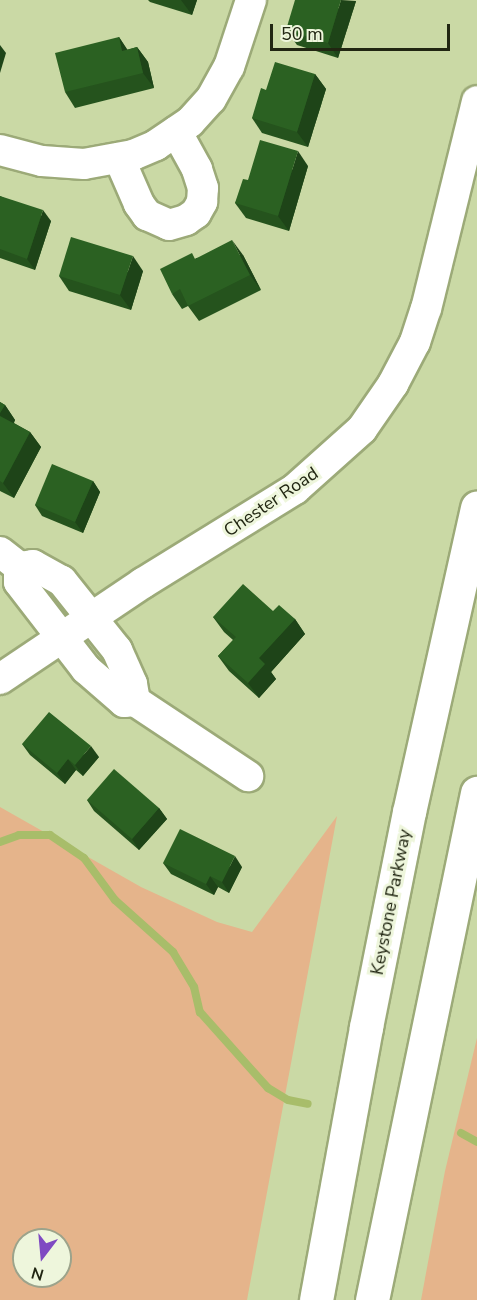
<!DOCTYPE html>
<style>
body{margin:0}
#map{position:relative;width:477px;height:1300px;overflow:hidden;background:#cad9a5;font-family:"Nunito Sans",sans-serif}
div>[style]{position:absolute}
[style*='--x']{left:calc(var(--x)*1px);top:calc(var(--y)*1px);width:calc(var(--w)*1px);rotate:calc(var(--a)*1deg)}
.green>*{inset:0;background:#e5b48b}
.stream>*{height:8px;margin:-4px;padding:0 4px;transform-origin:4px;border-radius:4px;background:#a8bd6a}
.roads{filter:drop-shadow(2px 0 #9caa78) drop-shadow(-2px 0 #9caa78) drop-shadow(0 2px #9caa78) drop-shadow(0 -2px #9caa78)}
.minor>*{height:30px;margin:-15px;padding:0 15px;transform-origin:15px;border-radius:15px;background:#fff}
.highway>*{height:33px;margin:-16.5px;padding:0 16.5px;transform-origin:16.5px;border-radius:16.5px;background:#fff}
.wall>*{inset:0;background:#25531d}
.shaded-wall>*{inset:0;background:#1e4418}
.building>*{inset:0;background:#2b6122}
span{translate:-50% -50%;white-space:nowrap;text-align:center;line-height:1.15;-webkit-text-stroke:6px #eef6dc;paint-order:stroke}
.street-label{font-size:18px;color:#212612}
.north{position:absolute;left:12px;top:1228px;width:60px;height:60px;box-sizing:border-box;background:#eef6dc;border:2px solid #9ca38b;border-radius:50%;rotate:196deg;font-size:16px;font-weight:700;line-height:24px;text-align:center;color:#212612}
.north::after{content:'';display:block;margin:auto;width:21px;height:27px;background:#7f4ac2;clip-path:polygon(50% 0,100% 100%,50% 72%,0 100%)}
.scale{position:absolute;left:270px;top:24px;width:180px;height:27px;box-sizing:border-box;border:3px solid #212612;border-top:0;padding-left:8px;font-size:18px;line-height:21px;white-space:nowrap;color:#212612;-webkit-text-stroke:4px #eef6dc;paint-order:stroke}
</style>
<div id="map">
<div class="green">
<i style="clip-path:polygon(evenodd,0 807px,141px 887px,217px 922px,252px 932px,337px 816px,247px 1300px,0 1300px,0 807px,24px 1240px,60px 1240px,60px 1276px,24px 1276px,24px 1240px)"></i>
<i style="clip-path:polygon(477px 1038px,477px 1300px,421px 1300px,445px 1171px)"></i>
</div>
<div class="stream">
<i style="--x:0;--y:842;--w:20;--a:-20"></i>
<i style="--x:19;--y:835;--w:31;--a:0"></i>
<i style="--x:50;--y:835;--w:41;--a:34.1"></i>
<i style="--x:84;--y:858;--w:52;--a:53.6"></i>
<i style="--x:115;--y:900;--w:78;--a:41.9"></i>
<i style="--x:173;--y:952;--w:41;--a:59"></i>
<i style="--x:194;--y:987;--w:26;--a:77"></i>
<i style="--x:200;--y:1012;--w:102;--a:48.2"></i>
<i style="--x:268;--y:1088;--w:23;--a:31"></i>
<i style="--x:288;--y:1100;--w:20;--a:11"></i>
<i style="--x:461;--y:1133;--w:18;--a:29"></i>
</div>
<div class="roads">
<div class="minor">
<i style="--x:0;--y:150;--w:43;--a:14.7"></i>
<i style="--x:42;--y:161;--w:42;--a:4.1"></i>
<i style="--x:84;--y:164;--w:50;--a:-10.4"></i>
<i style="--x:133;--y:155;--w:25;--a:-23"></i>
<i style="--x:156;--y:145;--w:41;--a:-34.1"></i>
<i style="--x:190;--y:122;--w:31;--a:-48"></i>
<i style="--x:211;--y:99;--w:37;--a:-61"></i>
<i style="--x:229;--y:67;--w:71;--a:-71.8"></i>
<i style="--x:119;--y:158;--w:50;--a:66.5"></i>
<i style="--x:139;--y:204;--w:14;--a:54"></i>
<i style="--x:147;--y:215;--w:24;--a:24"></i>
<i style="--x:169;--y:225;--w:18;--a:-16"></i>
<i style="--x:186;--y:220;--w:12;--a:-35"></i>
<i style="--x:196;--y:213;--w:13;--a:-61"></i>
<i style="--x:202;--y:202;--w:14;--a:-86"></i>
<i style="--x:203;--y:188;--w:20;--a:-108"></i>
<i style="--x:197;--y:169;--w:43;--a:-118.9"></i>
<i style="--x:0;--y:552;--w:24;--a:38"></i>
<i style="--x:19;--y:567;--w:15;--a:90"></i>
<i style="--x:19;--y:582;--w:110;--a:52.4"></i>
<i style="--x:86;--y:669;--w:50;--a:41"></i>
<i style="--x:124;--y:702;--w:11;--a:-5"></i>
<i style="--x:135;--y:701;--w:136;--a:33.6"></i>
<i style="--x:19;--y:567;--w:14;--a:-8"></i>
<i style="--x:33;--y:565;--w:33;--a:29"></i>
<i style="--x:62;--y:581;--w:88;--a:51.4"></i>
<i style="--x:117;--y:650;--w:37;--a:66"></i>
<i style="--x:132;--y:684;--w:17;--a:80"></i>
<i style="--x:0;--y:679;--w:172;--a:-33.9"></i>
<i style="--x:143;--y:583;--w:179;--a:-31.7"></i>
<i style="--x:295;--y:489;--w:90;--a:-41.8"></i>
<i style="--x:362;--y:429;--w:55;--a:-55.4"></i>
<i style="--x:393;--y:384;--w:47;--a:-62.4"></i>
<i style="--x:415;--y:342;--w:35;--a:-72"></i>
<i style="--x:426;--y:309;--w:214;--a:-76.2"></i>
</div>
<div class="highway">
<i style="--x:316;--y:1300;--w:278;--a:-79.6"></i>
<i style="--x:366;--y:1027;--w:219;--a:-78.7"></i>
<i style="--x:409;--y:812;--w:312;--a:-77.4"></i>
<i style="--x:372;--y:1300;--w:518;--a:-78.3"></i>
</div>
</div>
<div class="wall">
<i style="clip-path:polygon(148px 0,197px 0,192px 15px,150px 2px)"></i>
<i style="clip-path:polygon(356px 1px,338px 58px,297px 45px,286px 30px)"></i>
<i style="clip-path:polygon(119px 37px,127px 50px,137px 47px,148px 62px,154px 88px,75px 108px,65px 92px)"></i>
<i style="clip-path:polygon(315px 74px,326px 89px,308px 147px,262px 133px,252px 118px)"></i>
<i style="clip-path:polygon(308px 166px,289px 231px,246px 218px,235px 203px,248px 180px)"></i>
<i style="clip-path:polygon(0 196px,51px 221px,35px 270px,0 258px)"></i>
<i style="clip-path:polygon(243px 255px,261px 290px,199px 321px,188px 306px,182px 309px,172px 294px,196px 258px)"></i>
<i style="clip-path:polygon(143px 271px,131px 310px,69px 291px,59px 276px)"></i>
<i style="clip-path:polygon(0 402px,5px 405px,15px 420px,14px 423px,30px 432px,41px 447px,14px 498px,0 491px)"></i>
<i style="clip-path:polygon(93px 481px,100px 492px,83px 533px,42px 516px,35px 505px)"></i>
<i style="clip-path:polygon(273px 611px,295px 619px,305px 634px,271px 672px,276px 679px,259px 698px,229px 671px,218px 656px,233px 640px,224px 632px,213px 617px)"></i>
<i style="clip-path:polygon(22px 744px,99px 757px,83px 776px,76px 770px,65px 784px,30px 755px)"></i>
<i style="clip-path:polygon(87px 800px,159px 808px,167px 819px,139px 850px,94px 811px)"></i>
<i style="clip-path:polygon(163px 863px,242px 867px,229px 893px,218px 887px,214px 895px,171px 874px)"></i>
</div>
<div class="shaded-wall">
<i style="clip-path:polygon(181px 0,197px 0,192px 15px)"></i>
<i style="clip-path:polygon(341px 0,356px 1px,338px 58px,328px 43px)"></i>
<i style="clip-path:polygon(119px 37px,129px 52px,122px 51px)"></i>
<i style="clip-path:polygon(0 45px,6px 53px,0 73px)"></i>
<i style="clip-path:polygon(137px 47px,148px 62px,154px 88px,143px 73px)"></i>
<i style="clip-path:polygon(315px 74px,326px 89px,308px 147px,297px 132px)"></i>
<i style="clip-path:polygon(298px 151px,308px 166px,289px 231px,278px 216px)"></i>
<i style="clip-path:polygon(43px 210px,51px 221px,35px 270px,27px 259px)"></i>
<i style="clip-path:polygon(232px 240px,243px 255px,261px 290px,250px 275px)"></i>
<i style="clip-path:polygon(133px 256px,143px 271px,131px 310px,120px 295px)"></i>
<i style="clip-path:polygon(5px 405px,15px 420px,9px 431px,0 417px,0 413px)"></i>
<i style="clip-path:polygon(30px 432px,41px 447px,14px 498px,3px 483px)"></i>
<i style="clip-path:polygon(93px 481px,100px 492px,83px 533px,75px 522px)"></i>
<i style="clip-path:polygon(295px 619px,305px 634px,271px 672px,276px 679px,259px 698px,248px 683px,259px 658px)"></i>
<i style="clip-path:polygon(91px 746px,99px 757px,83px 776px,75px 765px)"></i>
<i style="clip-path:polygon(68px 759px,76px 770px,65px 784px,57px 773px)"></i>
<i style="clip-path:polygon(159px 808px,167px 819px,139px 850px,132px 839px)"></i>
<i style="clip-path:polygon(235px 856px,242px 867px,229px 893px,222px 882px)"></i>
<i style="clip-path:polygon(210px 876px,218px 887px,214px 895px,206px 884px)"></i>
</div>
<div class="building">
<i style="clip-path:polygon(295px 0,341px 0,328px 43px,286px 30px)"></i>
<i style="clip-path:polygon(119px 37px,122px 51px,137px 47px,143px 73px,65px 92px,55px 53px)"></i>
<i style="clip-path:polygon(275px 62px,315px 74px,297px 132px,252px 118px,261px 88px,266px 90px)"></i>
<i style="clip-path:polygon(260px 140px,298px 151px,278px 216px,235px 203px,243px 179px,248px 180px)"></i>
<i style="clip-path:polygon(0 196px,43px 210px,27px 259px,0 249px)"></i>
<i style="clip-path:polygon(71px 237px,133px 256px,120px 295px,59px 276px)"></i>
<i style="clip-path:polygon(232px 240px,250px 275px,188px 306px,180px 289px,172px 294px,160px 269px,192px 253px,195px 259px)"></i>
<i style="clip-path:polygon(0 402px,5px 405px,0 413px)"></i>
<i style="clip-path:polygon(0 416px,30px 432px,3px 483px,0 481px)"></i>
<i style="clip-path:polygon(52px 464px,93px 481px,75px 522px,35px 505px)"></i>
<i style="clip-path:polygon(243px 584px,273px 611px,279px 605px,295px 619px,259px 658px,265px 664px,248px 683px,218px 656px,236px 637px,213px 617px)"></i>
<i style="clip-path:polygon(49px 712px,91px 746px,75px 765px,68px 759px,57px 773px,22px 744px)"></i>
<i style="clip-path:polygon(114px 769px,159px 808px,132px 839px,87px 800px)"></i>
<i style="clip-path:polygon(180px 829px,235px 856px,222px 882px,210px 876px,206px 884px,163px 863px)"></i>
</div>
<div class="street-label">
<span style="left:271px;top:502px;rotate:-34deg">Chester Road</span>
<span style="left:391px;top:902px;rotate:-79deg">Keystone Parkway</span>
</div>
<div class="north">N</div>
<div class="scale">50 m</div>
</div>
